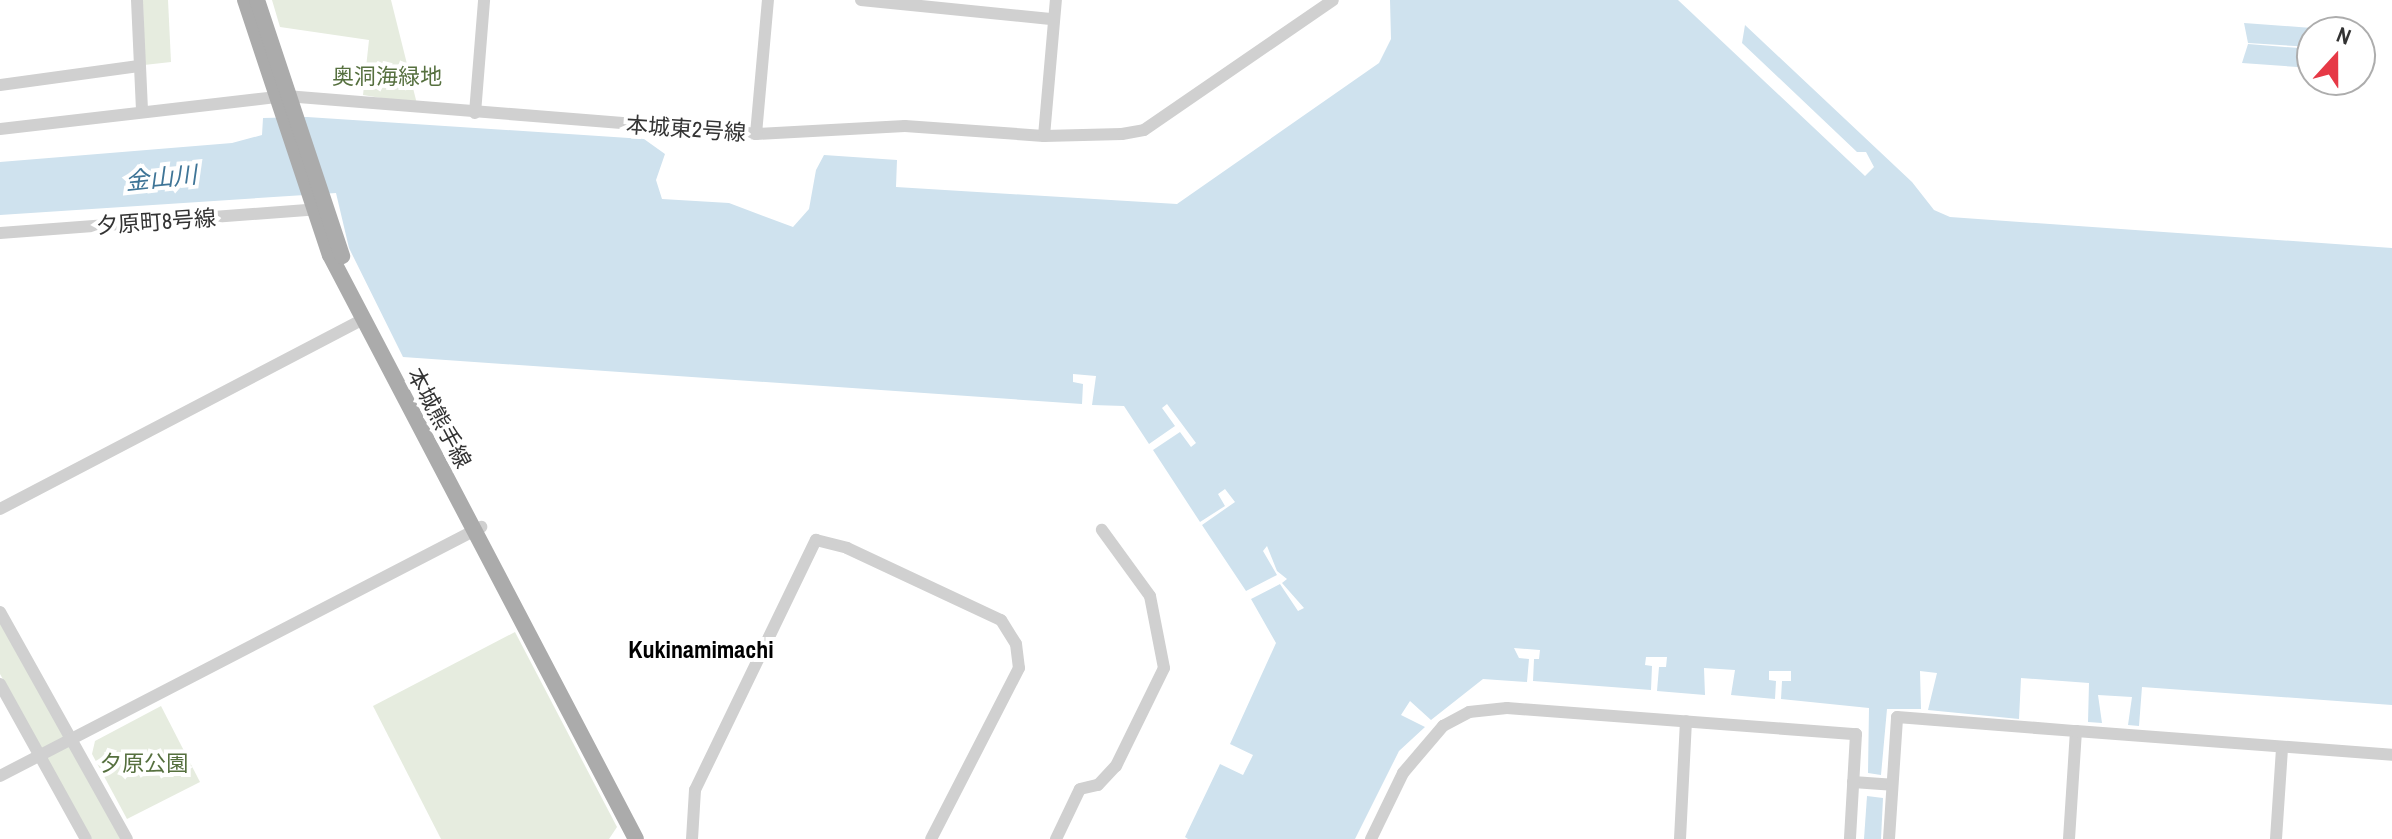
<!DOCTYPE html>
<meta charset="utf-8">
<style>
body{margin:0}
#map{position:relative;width:2392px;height:839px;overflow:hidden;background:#fff;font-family:"Archivo Narrow","Noto Sans JP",sans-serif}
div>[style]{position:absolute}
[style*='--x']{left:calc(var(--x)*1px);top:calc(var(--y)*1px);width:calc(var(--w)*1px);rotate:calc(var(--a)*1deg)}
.green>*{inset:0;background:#e6ecdf}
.water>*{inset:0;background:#cfe2ee}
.minor>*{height:12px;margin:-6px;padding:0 6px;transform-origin:6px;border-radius:6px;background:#d0d0d0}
.major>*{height:16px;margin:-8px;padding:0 8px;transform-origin:8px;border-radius:8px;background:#ababab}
span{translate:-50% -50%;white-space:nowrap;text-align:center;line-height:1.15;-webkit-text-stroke:8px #fff;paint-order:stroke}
.park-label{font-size:22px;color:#56703f}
.street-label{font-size:22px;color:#333}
.water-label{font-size:24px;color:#3f7597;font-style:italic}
.neighbourhood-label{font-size:24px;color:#000;font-weight:700}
.north{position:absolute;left:2296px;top:16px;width:80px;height:80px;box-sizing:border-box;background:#fff;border:2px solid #adadad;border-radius:50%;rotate:21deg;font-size:22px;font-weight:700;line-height:32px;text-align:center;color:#333}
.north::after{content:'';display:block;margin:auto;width:28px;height:36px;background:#e63946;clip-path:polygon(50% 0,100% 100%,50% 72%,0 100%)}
</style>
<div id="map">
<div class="green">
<i style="clip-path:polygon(143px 0,168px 0,171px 62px,144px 65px)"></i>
<i style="clip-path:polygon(272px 0,391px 0,417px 104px,363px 95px,369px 40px,280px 27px)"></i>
<i style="clip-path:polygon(0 619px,123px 839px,92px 839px,0 674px)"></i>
<i style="clip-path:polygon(515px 632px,617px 827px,609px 839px,441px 839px,373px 706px)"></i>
<i style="clip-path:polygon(161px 706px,200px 782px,127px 819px,92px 754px,95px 741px)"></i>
</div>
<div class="water">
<i style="clip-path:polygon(1390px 0,1678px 0,1865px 176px,1874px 167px,1866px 152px,1857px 152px,1742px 43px,1745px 25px,1912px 182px,1934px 210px,1950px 217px,2392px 248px,2392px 705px,2142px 687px,2139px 726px,2128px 725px,2132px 697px,2098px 695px,2102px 723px,2088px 722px,2089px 683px,2021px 678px,2019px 719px,1928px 710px,1937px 673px,1920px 671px,1921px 709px,1887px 709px,1881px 775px,1868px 773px,1869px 708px,1781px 699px,1782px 681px,1791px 681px,1791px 671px,1769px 671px,1769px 680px,1776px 681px,1775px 699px,1731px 695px,1735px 670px,1704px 668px,1705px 695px,1657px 691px,1659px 667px,1666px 667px,1667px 657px,1646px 657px,1645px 665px,1652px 666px,1651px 690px,1533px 681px,1534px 659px,1539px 659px,1540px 650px,1514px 648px,1519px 658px,1529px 659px,1527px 682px,1483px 679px,1431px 720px,1410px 701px,1401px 715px,1425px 727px,1399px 751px,1355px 839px,1188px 839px,1185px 837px,1220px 764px,1243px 775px,1253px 755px,1230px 744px,1276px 643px,1251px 599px,1280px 584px,1298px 611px,1304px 608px,1282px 583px,1287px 579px,1277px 571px,1267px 546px,1263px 551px,1277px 575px,1246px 591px,1202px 525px,1235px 502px,1225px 489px,1218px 494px,1225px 506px,1200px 522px,1153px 450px,1180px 432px,1191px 447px,1196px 443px,1167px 404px,1162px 408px,1175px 426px,1149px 444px,1124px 406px,1092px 405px,1096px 376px,1073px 374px,1073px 382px,1083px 384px,1082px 404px,403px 357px,349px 248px,336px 193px,0 215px,0 162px,232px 143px,262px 135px,263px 118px,307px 117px,644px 139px,665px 154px,656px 180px,662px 199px,729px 203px,793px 227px,809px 209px,816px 170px,824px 155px,897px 160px,896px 187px,1177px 204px,1379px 63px,1391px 39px)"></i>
<i style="clip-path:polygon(2244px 23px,2325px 29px,2325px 32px,2312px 32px,2312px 47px,2248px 43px)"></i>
<i style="clip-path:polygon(2248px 44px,2312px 49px,2312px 68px,2242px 63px)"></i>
<i style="clip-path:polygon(1867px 796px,1883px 798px,1881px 839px,1864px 839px)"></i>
</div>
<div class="minor">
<i style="--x:137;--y:0;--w:111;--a:87.4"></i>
<i style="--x:861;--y:0;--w:193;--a:5.7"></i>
<i style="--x:0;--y:85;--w:140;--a:-7.8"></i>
<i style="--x:475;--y:113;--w:113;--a:-85.4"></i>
<i style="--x:0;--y:129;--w:288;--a:-6.6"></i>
<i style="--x:286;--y:96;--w:472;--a:4.6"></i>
<i style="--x:756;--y:134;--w:149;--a:-3.1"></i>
<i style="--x:905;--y:126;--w:139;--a:4.1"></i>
<i style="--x:1044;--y:136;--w:78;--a:-1.5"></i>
<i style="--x:1122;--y:134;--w:22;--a:-10"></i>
<i style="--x:1144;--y:130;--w:229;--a:-34.5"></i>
<i style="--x:756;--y:134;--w:135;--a:-84.9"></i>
<i style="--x:1044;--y:136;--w:137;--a:-85"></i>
<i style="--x:0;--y:233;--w:321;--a:-4.3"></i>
<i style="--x:0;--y:509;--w:408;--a:-27.6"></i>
<i style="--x:0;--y:612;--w:260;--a:60.8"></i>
<i style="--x:0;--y:684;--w:177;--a:61"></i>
<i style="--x:0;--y:776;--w:542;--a:-27.37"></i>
<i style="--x:1853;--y:782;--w:39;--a:4"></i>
<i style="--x:692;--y:839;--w:49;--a:-86.5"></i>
<i style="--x:695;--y:790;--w:278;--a:-64.2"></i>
<i style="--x:816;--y:540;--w:32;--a:14"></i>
<i style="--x:847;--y:548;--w:170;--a:25.1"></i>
<i style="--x:1001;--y:620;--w:28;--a:58"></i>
<i style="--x:1016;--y:644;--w:24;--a:83"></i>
<i style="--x:1019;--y:668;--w:192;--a:117.2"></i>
<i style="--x:1056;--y:839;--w:55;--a:-64.4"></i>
<i style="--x:1080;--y:789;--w:18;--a:-13"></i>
<i style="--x:1098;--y:785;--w:26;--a:-47"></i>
<i style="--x:1116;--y:766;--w:109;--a:-63.9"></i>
<i style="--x:1164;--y:668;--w:73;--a:-101"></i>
<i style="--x:1150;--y:596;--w:82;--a:-126"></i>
<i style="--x:1371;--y:839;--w:73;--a:-64.1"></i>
<i style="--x:1403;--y:773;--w:62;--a:-49.6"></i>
<i style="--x:1443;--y:726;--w:30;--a:-28"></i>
<i style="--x:1469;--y:712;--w:38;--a:-6"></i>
<i style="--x:1507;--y:708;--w:350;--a:4.3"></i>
<i style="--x:1856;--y:734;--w:105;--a:93.3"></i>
<i style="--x:1680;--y:839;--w:118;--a:-87.1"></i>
<i style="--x:1889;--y:839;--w:122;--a:-86.2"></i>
<i style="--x:1897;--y:717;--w:180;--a:4.5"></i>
<i style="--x:2069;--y:839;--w:108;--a:-86.3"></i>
<i style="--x:2076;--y:731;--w:317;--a:4.3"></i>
<i style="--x:2276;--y:839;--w:91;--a:-86.2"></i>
</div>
<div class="major">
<i style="--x:245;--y:0;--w:269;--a:71.6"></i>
<i style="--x:330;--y:255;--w:659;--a:62.35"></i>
<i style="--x:257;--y:0;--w:270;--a:71.6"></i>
</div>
<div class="park-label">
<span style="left:387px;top:77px">奥洞海緑地</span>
<span style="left:144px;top:764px">夕原公園</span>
</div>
<div class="street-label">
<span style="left:686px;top:129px;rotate:4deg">本城東2号線</span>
<span style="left:156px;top:222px;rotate:-4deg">夕原町8号線</span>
<span style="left:439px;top:418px;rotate:62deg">本城熊手線</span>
</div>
<div class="water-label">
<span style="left:161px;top:178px;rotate:-6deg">金山川</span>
</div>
<div class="neighbourhood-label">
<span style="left:701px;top:650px">Kukinamimachi</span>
</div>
<div class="north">N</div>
</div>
